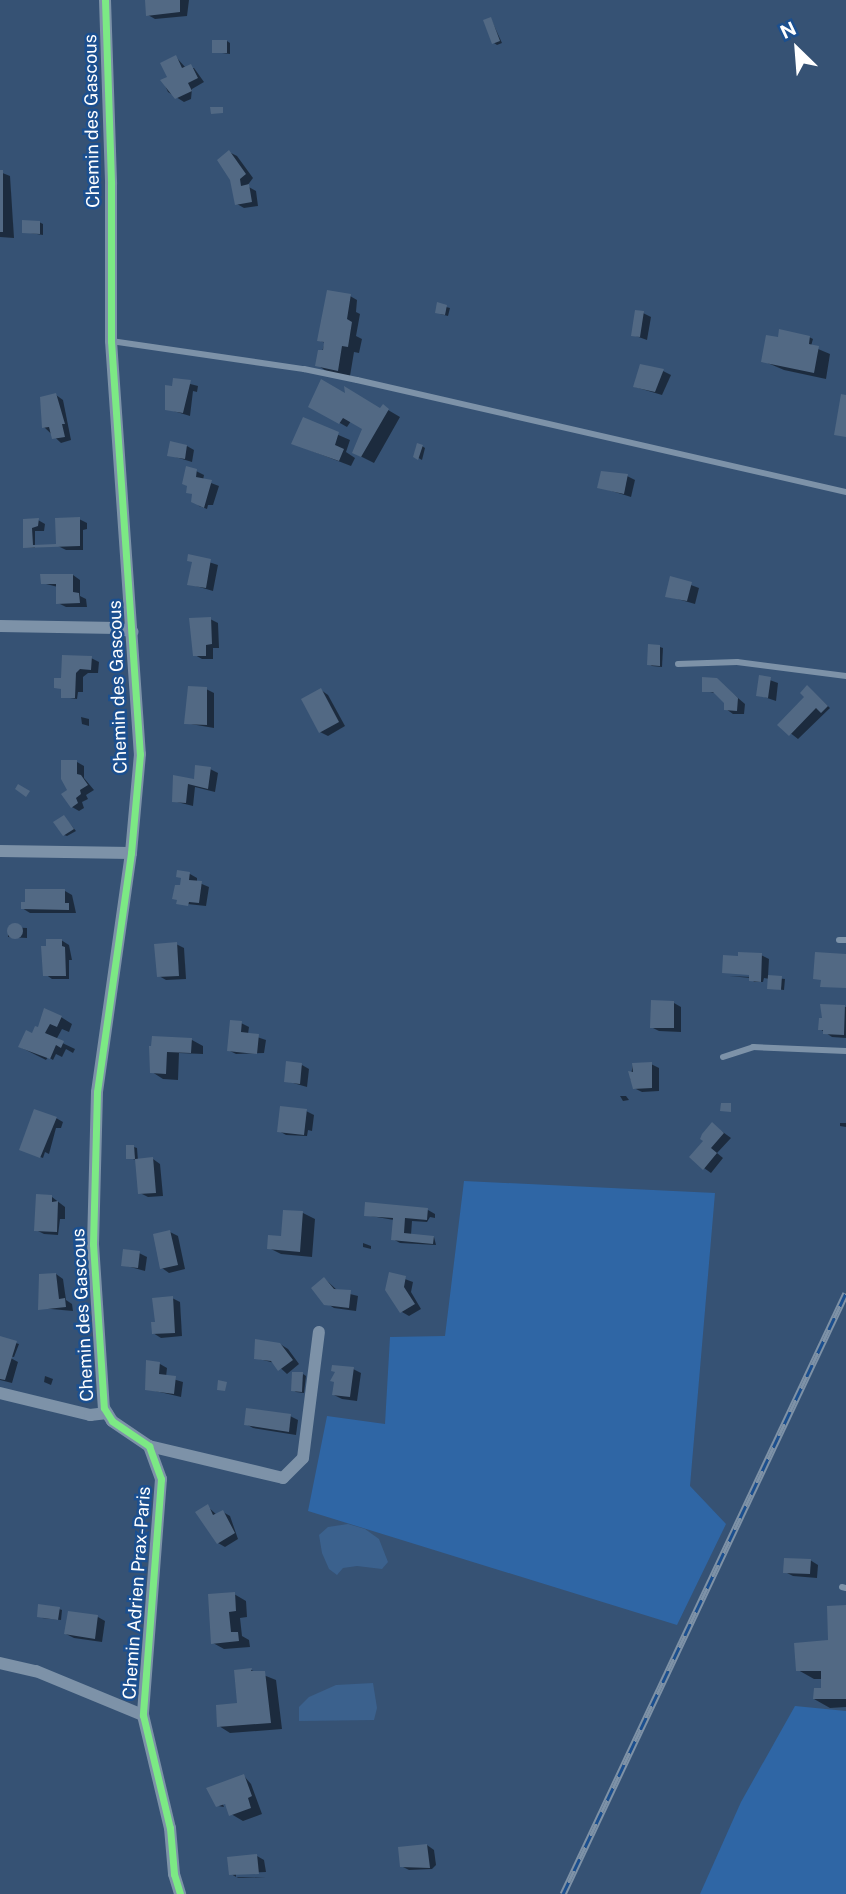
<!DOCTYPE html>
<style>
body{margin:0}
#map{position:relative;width:846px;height:1894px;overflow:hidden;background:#365274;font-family:"Public Sans",sans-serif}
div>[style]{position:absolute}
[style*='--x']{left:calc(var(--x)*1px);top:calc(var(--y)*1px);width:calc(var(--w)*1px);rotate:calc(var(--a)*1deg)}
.green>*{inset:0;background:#2f66a5}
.water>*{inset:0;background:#3b618d}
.shadow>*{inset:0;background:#0007}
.building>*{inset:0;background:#526984}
.round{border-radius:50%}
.service>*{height:6px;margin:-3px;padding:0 3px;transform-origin:3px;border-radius:3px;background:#7d92a8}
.minor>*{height:12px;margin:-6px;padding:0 6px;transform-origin:6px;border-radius:6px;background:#7d92a8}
.rail>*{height:7px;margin-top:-3.5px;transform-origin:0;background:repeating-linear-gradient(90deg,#1b4f8f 0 13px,#7e92a7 0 26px);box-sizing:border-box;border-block:2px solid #7e92a7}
.cycleway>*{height:7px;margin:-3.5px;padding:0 3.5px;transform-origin:3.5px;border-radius:3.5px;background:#7ce984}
span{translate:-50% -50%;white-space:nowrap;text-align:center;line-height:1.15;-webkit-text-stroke:5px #1b4f8f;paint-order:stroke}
.street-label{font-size:18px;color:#fff}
.north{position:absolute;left:762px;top:14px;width:70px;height:70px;-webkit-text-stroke:5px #1b4f8f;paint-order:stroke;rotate:335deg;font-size:19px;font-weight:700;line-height:28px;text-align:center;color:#fff}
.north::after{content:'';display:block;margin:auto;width:24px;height:32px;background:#fff;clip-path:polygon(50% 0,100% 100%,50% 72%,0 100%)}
</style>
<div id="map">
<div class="green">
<i style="clip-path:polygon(464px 1181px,715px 1193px,690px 1486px,726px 1524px,677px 1625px,308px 1511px,327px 1416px,385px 1424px,390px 1337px,445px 1336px)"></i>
<i style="clip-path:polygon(795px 1706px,846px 1711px,846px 1894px,700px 1894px,741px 1802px)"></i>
</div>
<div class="water">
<i style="clip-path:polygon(348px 1524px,365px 1529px,379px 1539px,388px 1562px,382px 1569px,357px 1566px,343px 1568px,337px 1575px,329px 1569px,322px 1553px,319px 1535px,328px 1527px)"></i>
<i style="clip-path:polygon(373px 1683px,377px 1708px,374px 1720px,299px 1721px,299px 1707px,309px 1697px,336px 1685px)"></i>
</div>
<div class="shadow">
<i style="clip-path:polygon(147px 0,189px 0,187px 16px,155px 19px,148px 15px)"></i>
<i style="clip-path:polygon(491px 19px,502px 43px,497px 45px,494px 43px)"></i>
<i style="clip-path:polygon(227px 41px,230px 43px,230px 54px,214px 52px)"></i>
<i style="clip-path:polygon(176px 57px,186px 68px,194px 68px,204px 82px,192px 89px,191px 99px,184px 102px,168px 92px,163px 81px,168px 78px)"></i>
<i style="clip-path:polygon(229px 152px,237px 156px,253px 178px,247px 186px,256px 191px,258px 206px,244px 208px,237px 204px)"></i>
<i style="clip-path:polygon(0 172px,10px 176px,14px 238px,0 237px)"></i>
<i style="clip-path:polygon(39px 222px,43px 224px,43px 235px,24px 232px)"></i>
<i style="clip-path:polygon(350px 296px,357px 300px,356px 312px,360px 314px,356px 336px,362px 339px,359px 353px,354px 352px,350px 376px,328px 372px,317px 365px,325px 343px,319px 340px)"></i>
<i style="clip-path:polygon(438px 305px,450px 308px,448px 316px,440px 314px)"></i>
<i style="clip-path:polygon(643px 313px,651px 317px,647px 340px,633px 335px)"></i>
<i style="clip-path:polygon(809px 337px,813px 339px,811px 346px,830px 354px,826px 379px,784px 370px,763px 361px,779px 339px)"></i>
<i style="clip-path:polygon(663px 371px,671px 375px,662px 395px,635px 387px)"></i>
<i style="clip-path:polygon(175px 380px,198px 386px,197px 392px,193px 391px,190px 416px,167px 409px)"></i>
<i style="clip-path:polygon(56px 395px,63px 400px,71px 440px,61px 443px,44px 427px)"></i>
<i style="clip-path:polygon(345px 395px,381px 410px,383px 407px,400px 417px,374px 463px,354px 453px,364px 429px,351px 421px,347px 427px,310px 406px)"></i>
<i style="clip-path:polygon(304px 420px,350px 440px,346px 452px,355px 458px,351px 466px,294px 444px)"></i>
<i style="clip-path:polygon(187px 446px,194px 450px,192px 462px,169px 455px)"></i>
<i style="clip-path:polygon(422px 446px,425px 448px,422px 460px,415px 456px)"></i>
<i style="clip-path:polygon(196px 471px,204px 475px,203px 480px,219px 486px,213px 505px,208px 505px,207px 509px,199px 506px,193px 494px,188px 492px)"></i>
<i style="clip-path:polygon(627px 476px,635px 480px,631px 497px,599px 487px)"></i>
<i style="clip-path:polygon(79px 519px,87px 523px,87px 529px,83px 530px,83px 550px,66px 550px,58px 546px)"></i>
<i style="clip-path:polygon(25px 520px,38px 520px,45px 524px,44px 531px,35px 531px,35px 548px,25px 547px)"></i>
<i style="clip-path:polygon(190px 556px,218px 565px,213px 591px,189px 584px,193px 562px)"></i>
<i style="clip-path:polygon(73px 575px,80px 580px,80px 596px,86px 599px,87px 607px,66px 607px,58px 603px,58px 587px,42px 583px)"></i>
<i style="clip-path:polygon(672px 578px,699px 588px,695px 604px,667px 596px)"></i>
<i style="clip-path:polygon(210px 619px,218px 623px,219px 648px,213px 648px,213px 659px,202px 659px,195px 655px)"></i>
<i style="clip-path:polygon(660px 647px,663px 648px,662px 667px,652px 666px,649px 664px)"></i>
<i style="clip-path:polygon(91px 658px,99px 662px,98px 673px,88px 673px,83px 677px,83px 692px,78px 692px,77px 699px,63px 697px,63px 689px,56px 687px)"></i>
<i style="clip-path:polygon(761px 677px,778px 683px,776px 701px,758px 695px)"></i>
<i style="clip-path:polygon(717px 680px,745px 704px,744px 714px,733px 714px,726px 709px,726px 702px,716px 693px,704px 691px)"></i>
<i style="clip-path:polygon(808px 687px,830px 708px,798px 739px,780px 725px,807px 697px)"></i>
<i style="clip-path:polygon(206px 689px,214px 693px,214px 728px,185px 723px)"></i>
<i style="clip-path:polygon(321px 690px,328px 695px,345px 726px,328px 736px,320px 732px)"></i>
<i style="clip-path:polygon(81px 717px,89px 719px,89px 726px,82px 724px)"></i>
<i style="clip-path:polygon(77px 762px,84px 766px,84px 778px,94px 790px,86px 795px,88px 799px,82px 802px,84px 808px,79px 811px,72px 807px)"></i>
<i style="clip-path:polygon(210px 769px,218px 773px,215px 792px,195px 787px,193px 806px,173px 801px,175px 777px,195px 781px)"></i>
<i style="clip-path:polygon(64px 817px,76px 831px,67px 836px,64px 835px)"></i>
<i style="clip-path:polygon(178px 872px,190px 874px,197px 878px,197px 882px,209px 887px,206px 906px,178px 903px,189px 888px)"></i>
<i style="clip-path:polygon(65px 891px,72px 895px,76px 913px,30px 913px,22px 908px,26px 904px)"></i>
<i style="clip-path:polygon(8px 927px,27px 928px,27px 938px,8px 937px)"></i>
<i style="clip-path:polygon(61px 940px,69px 945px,72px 960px,69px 960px,69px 979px,52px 979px,45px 974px)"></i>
<i style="clip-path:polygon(176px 944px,184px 948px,186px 979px,166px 980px,159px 976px)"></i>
<i style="clip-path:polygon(761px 955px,769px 959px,768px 977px,785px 979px,784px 990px,769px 988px,770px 979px,764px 978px,763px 982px,754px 982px,751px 978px,729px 976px,751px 977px,751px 973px,724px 972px)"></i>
<i style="clip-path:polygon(674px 1003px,681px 1007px,681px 1032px,659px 1031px,651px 1027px)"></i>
<i style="clip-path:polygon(822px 1006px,846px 1007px,846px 1038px,832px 1037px,820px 1029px,825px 1020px)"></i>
<i style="clip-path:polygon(61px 1017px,72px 1024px,69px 1032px,62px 1029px,56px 1040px,75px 1049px,73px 1053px,66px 1049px,62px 1057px,56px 1054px,53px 1060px,48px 1057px,46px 1060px,20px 1047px,44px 1042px,34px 1033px)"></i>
<i style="clip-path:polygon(241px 1023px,249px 1027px,248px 1034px,266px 1040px,264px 1053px,236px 1054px,228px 1050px)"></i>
<i style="clip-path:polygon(192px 1040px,203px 1046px,203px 1054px,179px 1053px,178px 1080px,163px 1079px,152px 1072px,150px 1048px)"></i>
<i style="clip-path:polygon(651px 1064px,659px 1068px,659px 1091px,642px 1092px,634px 1088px,634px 1082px,630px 1079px,633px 1065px)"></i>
<i style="clip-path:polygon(302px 1065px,309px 1069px,307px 1087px,286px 1081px)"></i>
<i style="clip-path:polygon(620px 1096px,626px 1096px,629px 1100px,623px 1101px)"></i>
<i style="clip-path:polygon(306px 1111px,314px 1115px,312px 1131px,308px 1130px,307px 1136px,286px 1135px,279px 1131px)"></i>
<i style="clip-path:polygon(56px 1118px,63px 1122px,61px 1128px,56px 1128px,49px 1154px,45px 1152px,43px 1158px,24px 1151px)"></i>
<i style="clip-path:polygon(840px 1123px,846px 1123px,846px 1127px,840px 1126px)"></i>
<i style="clip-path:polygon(712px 1124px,731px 1138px,717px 1153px,723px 1158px,711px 1173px,704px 1168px)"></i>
<i style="clip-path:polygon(134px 1147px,137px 1148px,138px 1161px,153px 1159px,160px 1164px,163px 1196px,148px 1197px,140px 1193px,137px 1160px,128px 1158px)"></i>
<i style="clip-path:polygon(52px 1197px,65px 1207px,65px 1219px,60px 1219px,58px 1235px,44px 1234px,36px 1230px)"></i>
<i style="clip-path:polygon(428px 1210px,435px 1214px,435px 1218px,430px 1217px,427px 1222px,412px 1221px,411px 1235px,434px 1237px,436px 1245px,400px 1243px,393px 1239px,394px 1220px,365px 1215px)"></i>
<i style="clip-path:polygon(285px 1212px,303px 1213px,315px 1219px,312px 1257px,281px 1254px,269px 1248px,283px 1238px)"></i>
<i style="clip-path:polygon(170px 1232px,178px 1236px,185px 1269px,169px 1273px,162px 1268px)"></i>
<i style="clip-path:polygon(363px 1243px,371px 1246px,371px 1249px,363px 1247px)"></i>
<i style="clip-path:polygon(139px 1253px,147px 1257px,145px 1271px,123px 1265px)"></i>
<i style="clip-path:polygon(56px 1274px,63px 1279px,66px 1300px,72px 1304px,73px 1311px,40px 1308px)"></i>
<i style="clip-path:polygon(391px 1274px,413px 1282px,411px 1292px,421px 1309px,409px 1316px,402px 1312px)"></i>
<i style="clip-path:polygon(325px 1279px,338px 1291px,358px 1296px,356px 1311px,334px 1308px,326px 1303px)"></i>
<i style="clip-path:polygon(172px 1298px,180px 1302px,182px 1336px,161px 1338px,153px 1333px)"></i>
<i style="clip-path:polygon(0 1338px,19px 1344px,14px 1357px,7px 1356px,18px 1362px,12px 1383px,0 1380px)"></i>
<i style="clip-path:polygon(280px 1344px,288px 1349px,299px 1364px,287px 1374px,275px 1363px,255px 1358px)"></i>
<i style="clip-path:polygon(148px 1362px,160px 1364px,167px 1368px,166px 1377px,183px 1382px,181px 1397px,147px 1389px)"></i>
<i style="clip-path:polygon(353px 1369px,361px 1373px,357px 1401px,342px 1399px,334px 1395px)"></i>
<i style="clip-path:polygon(303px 1374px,306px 1376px,304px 1393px,296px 1392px,293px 1390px)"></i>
<i style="clip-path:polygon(45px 1376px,53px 1379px,51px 1385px,44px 1382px)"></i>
<i style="clip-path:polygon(290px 1416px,298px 1420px,296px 1435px,253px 1428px,246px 1424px)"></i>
<i style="clip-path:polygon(208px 1507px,217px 1515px,223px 1512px,230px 1516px,238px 1539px,225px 1547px,218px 1543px)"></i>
<i style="clip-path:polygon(810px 1560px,818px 1565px,817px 1578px,793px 1576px,785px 1572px)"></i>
<i style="clip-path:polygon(234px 1594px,246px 1601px,247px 1617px,240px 1618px,242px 1636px,249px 1640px,250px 1647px,224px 1649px,213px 1643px)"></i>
<i style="clip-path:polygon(846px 1607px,846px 1707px,830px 1708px,814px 1699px,823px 1690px,823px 1679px,814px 1679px,798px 1670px,835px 1642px)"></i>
<i style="clip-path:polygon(59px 1609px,62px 1610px,61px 1620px,42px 1618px)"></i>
<i style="clip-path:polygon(98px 1617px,105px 1621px,102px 1642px,74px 1638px,66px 1634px)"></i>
<i style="clip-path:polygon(251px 1670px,276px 1680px,282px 1729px,230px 1733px,219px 1726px,239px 1705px,236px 1672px)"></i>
<i style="clip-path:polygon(244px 1776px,251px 1784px,262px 1814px,243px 1821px,231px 1814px,228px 1806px,222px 1802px,224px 1807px,218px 1806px)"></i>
<i style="clip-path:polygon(427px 1845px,434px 1850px,436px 1865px,432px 1869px,409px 1870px,401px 1866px)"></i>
<i style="clip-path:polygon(257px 1856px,264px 1860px,266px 1872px,236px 1873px,236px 1877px,266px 1878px,238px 1878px,231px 1874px)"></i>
</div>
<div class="building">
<i style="clip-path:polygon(145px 0,180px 0,180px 12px,146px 16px)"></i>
<i style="clip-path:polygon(491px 17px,500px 41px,492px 44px,483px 20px)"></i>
<i style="clip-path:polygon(212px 40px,227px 40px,227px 53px,212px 53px)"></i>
<i style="clip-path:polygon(176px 55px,182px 68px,191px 64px,198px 78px,188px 83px,192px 91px,175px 99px,160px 80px,167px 77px,160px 63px)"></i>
<i style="clip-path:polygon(210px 107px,223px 107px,223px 113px,211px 114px)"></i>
<i style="clip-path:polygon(229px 150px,246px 174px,240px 179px,241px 186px,249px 184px,252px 202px,235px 205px,230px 180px,217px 160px)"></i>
<i style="clip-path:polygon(0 170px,3px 170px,3px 232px,0 232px)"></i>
<i style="clip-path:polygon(22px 220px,40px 221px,40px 234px,22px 233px)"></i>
<i style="clip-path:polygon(327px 290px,351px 294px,347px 319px,352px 322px,348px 347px,342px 346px,338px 371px,315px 366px,318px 350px,323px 350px,324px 342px,317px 341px)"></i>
<i style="clip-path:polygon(437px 302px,447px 305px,445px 315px,435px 313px)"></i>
<i style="clip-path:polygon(635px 310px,644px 311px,640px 337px,631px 336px)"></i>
<i style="clip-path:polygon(779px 329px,810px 336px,809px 344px,819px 346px,814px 373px,761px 362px,766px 335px,778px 337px)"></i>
<i style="clip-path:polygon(640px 364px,664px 369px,655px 392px,633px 387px)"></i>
<i style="clip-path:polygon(173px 378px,191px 380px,183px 413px,165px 410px,165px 385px,172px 386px)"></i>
<i style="clip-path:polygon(321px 379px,345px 393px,344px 386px,380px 408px,383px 404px,389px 409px,361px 457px,352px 453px,362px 429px,343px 418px,339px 424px,308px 407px)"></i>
<i style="clip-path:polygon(56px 393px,65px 424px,62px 424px,65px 437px,52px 439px,49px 427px,42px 428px,40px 397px)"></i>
<i style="clip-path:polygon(841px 394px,846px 395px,846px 437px,834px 435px)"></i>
<i style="clip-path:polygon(303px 417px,339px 432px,335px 445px,344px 449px,339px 461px,291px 444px)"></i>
<i style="clip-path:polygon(170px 441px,187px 445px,185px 459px,167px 456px)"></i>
<i style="clip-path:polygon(417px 443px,423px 445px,418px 460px,413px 457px)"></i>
<i style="clip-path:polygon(186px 466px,197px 469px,196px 477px,212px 480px,204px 508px,191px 502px,192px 494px,186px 493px,187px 486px,182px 484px)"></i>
<i style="clip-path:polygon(601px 471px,628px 474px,624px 494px,597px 488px)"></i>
<i style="clip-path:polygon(80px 517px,80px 546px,23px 548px,23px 519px,39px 518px,38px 526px,32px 528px,33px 545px,56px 544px,55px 518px)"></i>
<i style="clip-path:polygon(188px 554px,211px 559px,206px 588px,187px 585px,192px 562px,187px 561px)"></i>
<i style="clip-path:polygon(40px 574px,73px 574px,73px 592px,79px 593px,80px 603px,56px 604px,56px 584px,41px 584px)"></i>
<i style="clip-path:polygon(670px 576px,692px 582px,687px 601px,665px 597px)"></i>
<i style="clip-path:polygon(211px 617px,212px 644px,206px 645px,206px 656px,193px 656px,189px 618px)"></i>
<i style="clip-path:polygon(648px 644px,660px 645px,660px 666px,647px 665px)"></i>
<i style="clip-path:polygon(62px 655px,92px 656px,91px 670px,80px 669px,76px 673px,75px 698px,61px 698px,61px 689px,54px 688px,54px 678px,61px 678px)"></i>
<i style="clip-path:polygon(759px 675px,771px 677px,768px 698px,756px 696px)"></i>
<i style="clip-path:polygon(702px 677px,717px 678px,738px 698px,737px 711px,724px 710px,724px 703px,713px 692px,702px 692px)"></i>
<i style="clip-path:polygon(807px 685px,828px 706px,821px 713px,816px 708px,789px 736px,777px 725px,804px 697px,800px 693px)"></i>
<i style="clip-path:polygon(188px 686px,207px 687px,207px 725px,184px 724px)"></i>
<i style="clip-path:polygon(321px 688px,339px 722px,319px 733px,301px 699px)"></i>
<i style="clip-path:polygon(61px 760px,77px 760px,77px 774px,81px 775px,88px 785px,80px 790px,81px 794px,76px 798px,78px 803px,71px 808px,61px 794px,67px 790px,61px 779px)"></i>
<i style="clip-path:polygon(195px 765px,211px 767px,208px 789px,188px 784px,186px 803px,172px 802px,173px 775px,194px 779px)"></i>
<i style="clip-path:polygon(18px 784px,30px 791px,26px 797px,15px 789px)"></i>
<i style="clip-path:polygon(64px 815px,74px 829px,63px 836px,53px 822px)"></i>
<i style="clip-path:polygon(177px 870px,190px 872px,189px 880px,202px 881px,199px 903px,189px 902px,188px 906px,176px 904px,177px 900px,172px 899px,175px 885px,180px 885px,181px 878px,176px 877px)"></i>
<i style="clip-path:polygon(25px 889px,65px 889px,65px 903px,69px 903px,69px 910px,21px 909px,21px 902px,25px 902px)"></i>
<i class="round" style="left:7px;top:923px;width:16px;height:16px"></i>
<i style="clip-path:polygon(46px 939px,62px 939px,62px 946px,65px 947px,66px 976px,43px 976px,41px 946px,46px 946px)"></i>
<i style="clip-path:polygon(177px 942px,179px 976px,157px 977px,154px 944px)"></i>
<i style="clip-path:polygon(738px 952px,762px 953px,761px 982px,749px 981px,749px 975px,722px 973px,723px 955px,738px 956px)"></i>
<i style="clip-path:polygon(815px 952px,846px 954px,846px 988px,820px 987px,821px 980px,813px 979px)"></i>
<i style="clip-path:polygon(768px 975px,782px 976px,781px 990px,767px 989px)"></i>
<i style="clip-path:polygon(651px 1000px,674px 1001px,674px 1028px,650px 1028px)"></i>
<i style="clip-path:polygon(820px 1004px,845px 1005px,844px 1035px,823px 1034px,823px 1030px,818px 1030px,819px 1018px,822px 1018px)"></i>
<i style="clip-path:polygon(44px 1008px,62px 1016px,57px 1027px,50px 1024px,45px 1033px,64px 1041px,61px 1048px,56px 1045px,50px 1059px,18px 1047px,26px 1030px,32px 1033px,35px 1026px,38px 1027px)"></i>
<i style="clip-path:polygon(230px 1020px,242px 1021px,241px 1032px,259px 1034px,257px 1054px,227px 1051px)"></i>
<i style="clip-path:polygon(152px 1036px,192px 1038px,191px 1053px,167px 1052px,166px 1074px,150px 1073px,149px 1046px,151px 1046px)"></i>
<i style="clip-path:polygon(286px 1061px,302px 1063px,300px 1084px,284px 1082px)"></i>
<i style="clip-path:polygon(652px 1062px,652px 1088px,633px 1089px,628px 1071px,633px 1072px,632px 1063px)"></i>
<i style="clip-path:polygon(721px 1103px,731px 1103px,731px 1112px,720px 1111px)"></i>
<i style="clip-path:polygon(280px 1106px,307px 1109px,304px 1135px,277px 1132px)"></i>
<i style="clip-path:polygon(34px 1109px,57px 1117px,40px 1158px,19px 1150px)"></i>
<i style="clip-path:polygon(712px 1122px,724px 1133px,711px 1148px,717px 1153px,703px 1170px,689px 1157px,703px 1141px,700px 1139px,702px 1134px)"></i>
<i style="clip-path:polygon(126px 1145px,134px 1145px,135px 1159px,126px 1159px)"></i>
<i style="clip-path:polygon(153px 1157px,156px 1193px,138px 1194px,135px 1159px)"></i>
<i style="clip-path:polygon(36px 1194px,52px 1195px,52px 1202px,58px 1201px,57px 1232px,34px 1231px)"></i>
<i style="clip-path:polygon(365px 1202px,428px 1208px,427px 1220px,405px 1218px,404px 1233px,434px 1236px,433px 1244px,391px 1240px,393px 1218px,364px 1216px)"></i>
<i style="clip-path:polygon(283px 1210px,303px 1211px,300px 1252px,267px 1249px,268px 1235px,281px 1236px)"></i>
<i style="clip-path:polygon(170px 1230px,178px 1265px,160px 1269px,153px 1234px)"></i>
<i style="clip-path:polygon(123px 1249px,140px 1251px,138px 1268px,121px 1266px)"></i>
<i style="clip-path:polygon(389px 1272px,406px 1276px,404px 1287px,415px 1304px,400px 1313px,385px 1290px)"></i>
<i style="clip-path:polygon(56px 1273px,59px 1299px,65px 1298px,66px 1307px,38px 1310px,39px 1274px)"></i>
<i style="clip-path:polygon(324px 1277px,334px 1289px,351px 1290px,349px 1308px,324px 1305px,311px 1288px)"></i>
<i style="clip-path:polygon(173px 1296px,175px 1333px,152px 1334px,151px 1322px,155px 1322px,152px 1298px)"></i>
<i style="clip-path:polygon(0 1336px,17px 1341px,5px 1380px,0 1379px)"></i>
<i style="clip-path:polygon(255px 1339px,280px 1343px,293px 1360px,278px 1371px,271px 1361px,254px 1359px)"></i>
<i style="clip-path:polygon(146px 1360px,160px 1362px,159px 1374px,176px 1376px,174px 1394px,145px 1390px)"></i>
<i style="clip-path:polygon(332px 1365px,354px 1367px,350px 1397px,332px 1395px,334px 1382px,330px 1381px,335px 1372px,331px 1371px)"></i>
<i style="clip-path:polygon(292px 1372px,303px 1372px,302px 1392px,291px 1391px)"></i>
<i style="clip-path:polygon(218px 1380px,227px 1382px,225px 1391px,217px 1390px)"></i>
<i style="clip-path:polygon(246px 1408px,291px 1414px,289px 1432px,244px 1425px)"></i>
<i style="clip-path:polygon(208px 1504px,213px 1515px,223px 1510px,235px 1533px,217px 1544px,195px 1512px)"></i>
<i style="clip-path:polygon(784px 1558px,811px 1559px,810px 1574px,783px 1573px)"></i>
<i style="clip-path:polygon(235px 1592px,236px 1611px,229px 1612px,231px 1632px,238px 1632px,239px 1641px,211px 1644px,208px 1594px)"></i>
<i style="clip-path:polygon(38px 1604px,60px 1607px,58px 1620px,37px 1617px)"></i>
<i style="clip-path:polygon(846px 1605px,846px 1699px,813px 1699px,814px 1688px,821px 1688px,821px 1671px,796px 1671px,794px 1643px,828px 1640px,827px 1606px)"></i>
<i style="clip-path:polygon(68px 1611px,98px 1615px,95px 1639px,64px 1634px)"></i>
<i style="clip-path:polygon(252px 1668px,251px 1671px,265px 1671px,271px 1723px,217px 1727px,216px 1705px,237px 1703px,234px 1670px)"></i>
<i style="clip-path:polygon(244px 1774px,252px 1796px,248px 1798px,251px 1808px,229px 1816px,225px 1804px,216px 1807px,206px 1788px)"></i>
<i style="clip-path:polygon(427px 1844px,430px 1868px,400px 1867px,398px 1847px)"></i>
<i style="clip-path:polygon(257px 1854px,259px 1874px,229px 1875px,227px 1857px)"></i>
</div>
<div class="service">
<i style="--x:111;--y:341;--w:195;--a:8.3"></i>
<i style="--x:304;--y:369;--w:54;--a:11.7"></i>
<i style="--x:357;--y:380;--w:502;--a:12.9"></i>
<i style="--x:678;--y:664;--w:59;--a:-1.9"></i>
<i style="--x:737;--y:662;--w:110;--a:7.3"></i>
<i style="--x:839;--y:940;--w:7;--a:0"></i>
<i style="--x:723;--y:1057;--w:32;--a:-18"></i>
<i style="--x:753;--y:1047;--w:93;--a:2.5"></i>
<i style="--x:842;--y:1587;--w:4;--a:14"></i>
</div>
<div class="minor">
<i style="--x:105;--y:0;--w:184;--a:88.1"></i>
<i style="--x:111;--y:184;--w:157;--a:90"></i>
<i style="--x:111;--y:341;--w:414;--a:86"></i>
<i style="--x:140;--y:754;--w:99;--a:95.2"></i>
<i style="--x:131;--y:853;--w:241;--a:98.1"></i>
<i style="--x:97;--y:1092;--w:152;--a:91.5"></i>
<i style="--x:93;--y:1244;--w:164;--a:86.2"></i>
<i style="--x:104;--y:1408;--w:15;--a:58"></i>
<i style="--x:112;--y:1421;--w:45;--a:34"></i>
<i style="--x:149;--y:1446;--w:35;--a:70"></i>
<i style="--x:161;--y:1479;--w:237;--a:94.4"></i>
<i style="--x:143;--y:1715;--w:116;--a:76.6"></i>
<i style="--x:170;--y:1828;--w:46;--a:85"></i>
<i style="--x:174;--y:1874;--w:21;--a:73"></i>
<i style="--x:0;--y:626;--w:117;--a:1"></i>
<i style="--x:117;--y:628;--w:16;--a:14"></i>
<i style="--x:0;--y:851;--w:131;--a:0.9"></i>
<i style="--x:0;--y:1393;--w:93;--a:13.7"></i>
<i style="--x:90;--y:1415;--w:17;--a:-7"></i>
<i style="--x:149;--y:1446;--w:138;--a:13.4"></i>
<i style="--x:283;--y:1478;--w:28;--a:-45"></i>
<i style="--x:303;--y:1458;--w:127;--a:-82.8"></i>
<i style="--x:0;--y:1663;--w:37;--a:13"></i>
<i style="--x:36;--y:1671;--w:116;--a:22.4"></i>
</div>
<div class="rail">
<i style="--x:563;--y:1894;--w:664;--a:-64.79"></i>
</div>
<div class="cycleway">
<i style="--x:105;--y:0;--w:184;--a:88.1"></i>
<i style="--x:111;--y:184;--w:157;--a:90"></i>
<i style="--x:111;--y:341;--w:414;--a:86"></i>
<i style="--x:140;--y:754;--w:99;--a:95.2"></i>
<i style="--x:131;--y:853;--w:241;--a:98.1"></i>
<i style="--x:97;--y:1092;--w:152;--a:91.5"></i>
<i style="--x:93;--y:1244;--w:164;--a:86.2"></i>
<i style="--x:104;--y:1408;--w:15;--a:58"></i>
<i style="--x:112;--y:1421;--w:45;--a:34"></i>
<i style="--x:149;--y:1446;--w:35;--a:70"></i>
<i style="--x:161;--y:1479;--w:237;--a:94.4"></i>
<i style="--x:143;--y:1715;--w:116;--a:76.6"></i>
<i style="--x:170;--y:1828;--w:46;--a:85"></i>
<i style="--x:174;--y:1874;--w:21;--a:73"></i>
</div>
<div class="street-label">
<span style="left:92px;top:121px;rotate:-91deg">Chemin des Gascous</span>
<span style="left:118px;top:687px;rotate:-92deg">Chemin des Gascous</span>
<span style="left:83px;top:1315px;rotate:-93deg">Chemin des Gascous</span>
<span style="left:137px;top:1593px;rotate:-86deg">Chemin Adrien Prax-Paris</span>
</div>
<div class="north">N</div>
</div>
